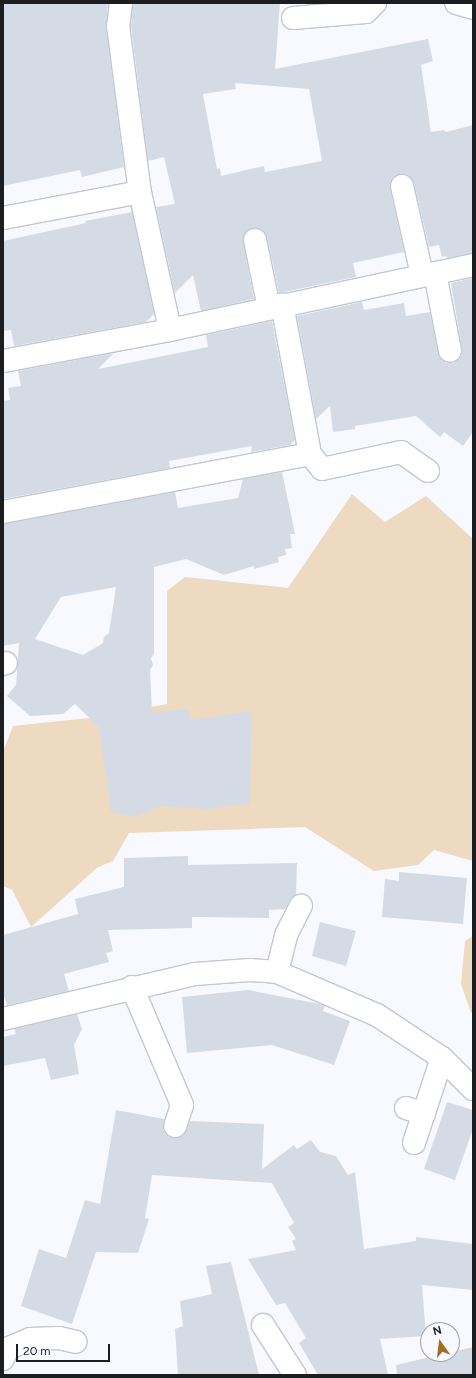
<!DOCTYPE html>
<style>
body{margin:0}
#map{position:relative;width:476px;height:1378px;overflow:hidden;background:#f7f9fe;font-family:Figtree,sans-serif}
div>[style]{position:absolute}
[style*='--x']{left:calc(var(--x)*1px);top:calc(var(--y)*1px);width:calc(var(--w)*1px);rotate:calc(var(--a)*1deg)}
.green>*{inset:0;background:#eed9c1}
.building>*{inset:0;background:#d5dbe5}
.roads{filter:drop-shadow(1px 0 #c2c7d2) drop-shadow(-1px 0 #c2c7d2) drop-shadow(0 1px #c2c7d2) drop-shadow(0 -1px #c2c7d2)}
.minor>*{height:22px;margin:-11px;padding:0 11px;transform-origin:11px;border-radius:11px;background:#fff}
.tertiary>*{height:22px;margin:-11px;padding:0 11px;transform-origin:11px;border-radius:11px;background:#fff}
span{translate:-50% -50%;white-space:nowrap;text-align:center;line-height:1.15;-webkit-text-stroke:4px #f7f9fe;paint-order:stroke}
.frame{position:absolute;inset:0;border:4px solid #1b1d21;pointer-events:none}
.north{position:absolute;left:420px;top:1322px;width:40px;height:40px;box-sizing:border-box;background:#f7f9fe;border:1px solid #9fa1a6;border-radius:50%;rotate:346deg;font-size:11px;font-weight:700;line-height:16px;text-align:center;color:#1b1d21}
.north::after{content:'';display:block;margin:auto;width:14px;height:18px;background:#a16d25;clip-path:polygon(50% 0,100% 100%,50% 72%,0 100%)}
.scale{position:absolute;left:16px;top:1344px;width:94px;height:18px;box-sizing:border-box;border:2px solid #1b1d21;border-top:0;padding-left:5px;font-size:12px;line-height:14px;white-space:nowrap;color:#1b1d21;-webkit-text-stroke:3px #f7f9fe;paint-order:stroke}
</style>
<div id="map">
<div class="green">
<i style="clip-path:polygon(352px 494px,385px 522px,426px 496px,473px 539px,473px 861px,434px 850px,418px 865px,374px 871px,305px 827px,129px 833px,113px 861px,98px 867px,31px 927px,12px 890px,3px 886px,3px 752px,13px 726px,89px 718px,167px 704px,167px 591px,185px 577px,288px 588px)"></i>
<i style="clip-path:polygon(473px 936px,473px 1011px,471px 1013px,461px 984px,465px 941px)"></i>
</div>
<div class="building">
<i style="clip-path:polygon(3px 3px,108px 3px,106px 28px,124px 167px,82px 177px,80px 170px,3px 186px)"></i>
<i style="clip-path:polygon(evenodd,133px 3px,280px 3px,275px 69px,428px 39px,433px 61px,421px 65px,431px 132px,444px 130px,446px 132px,473px 125px,473px 253px,447px 258px,446px 256px,442px 257px,439px 245px,429px 247px,414px 183px,411px 178px,406px 174px,400px 174px,393px 177px,390px 182px,390px 188px,404px 252px,353px 263px,356px 277px,279px 293px,267px 237px,264px 231px,259px 228px,253px 228px,246px 231px,243px 236px,243px 242px,254px 299px,201px 311px,193px 275px,175px 293px,156px 207px,175px 204px,164px 157px,148px 161px,131px 26px,133px 3px,235px 83px,309px 89px,322px 161px,265px 172px,264px 166px,221px 176px,220px 168px,217px 169px,203px 94px,236px 89px,235px 83px)"></i>
<i style="clip-path:polygon(132px 212px,154px 314px,146px 322px,14px 346px,11px 330px,3px 331px,3px 241px,86px 223px,85px 221px)"></i>
<i style="clip-path:polygon(473px 278px,473px 432px,463px 446px,444px 432px,440px 437px,416px 416px,355px 426px,355px 429px,333px 432px,330px 406px,316px 419px,297px 316px,362px 302px,364px 310px,404px 303px,406px 316px,430px 312px,438px 354px,441px 359px,446px 363px,453px 363px,458px 360px,462px 355px,462px 349px,451px 283px)"></i>
<i style="clip-path:polygon(272px 321px,295px 440px,290px 445px,251px 452px,252px 446px,169px 461px,170px 468px,3px 499px,3px 401px,10px 400px,8px 388px,21px 386px,18px 371px,114px 353px,98px 369px,208px 347px,206px 335px)"></i>
<i style="clip-path:polygon(evenodd,282px 472px,295px 534px,290px 534px,292px 548px,285px 549px,286px 555px,278px 557px,279px 562px,254px 569px,254px 566px,224px 575px,186px 559px,154px 567px,154px 654px,151px 658px,153px 665px,150px 670px,152px 712px,189px 709px,191px 720px,252px 711px,250px 803px,208px 809px,160px 806px,134px 817px,111px 812px,99px 727px,75px 704px,63px 714px,30px 716px,7px 696px,16px 685px,19px 643px,3px 646px,3px 524px,175px 492px,178px 508px,238px 498px,243px 479px,282px 472px,116px 587px,109px 633px,104px 637px,103px 643px,83px 655px,35px 639px,61px 597px,116px 587px)"></i>
<i style="clip-path:polygon(188px 856px,188px 865px,297px 863px,296px 895px,290px 900px,285px 909px,269px 910px,269px 918px,192px 917px,192px 928px,108px 930px,113px 951px,106px 953px,109px 962px,64px 974px,69px 991px,7px 1005px,3px 993px,3px 935px,78px 914px,75px 899px,124px 887px,124px 858px)"></i>
<i style="clip-path:polygon(399px 872px,467px 878px,463px 924px,382px 917px,385px 879px,399px 881px)"></i>
<i style="clip-path:polygon(320px 922px,356px 931px,346px 966px,312px 956px)"></i>
<i style="clip-path:polygon(248px 990px,320px 1004px,325px 1006px,323px 1011px,350px 1021px,334px 1065px,272px 1045px,187px 1053px,182px 997px)"></i>
<i style="clip-path:polygon(77px 1014px,82px 1029px,74px 1045px,79px 1074px,51px 1080px,45px 1058px,3px 1066px,3px 1037px,16px 1034px,14px 1029px)"></i>
<i style="clip-path:polygon(447px 1102px,473px 1110px,473px 1129px,455px 1180px,424px 1169px)"></i>
<i style="clip-path:polygon(116px 1110px,164px 1119px,163px 1129px,166px 1135px,171px 1138px,178px 1138px,184px 1135px,190px 1121px,264px 1124px,262px 1169px,294px 1145px,297px 1149px,311px 1140px,320px 1152px,336px 1156px,348px 1175px,355px 1172px,364px 1249px,416px 1241px,416px 1237px,473px 1244px,473px 1290px,422px 1285px,426px 1336px,380px 1339px,388px 1375px,318px 1375px,299px 1343px,306px 1338px,285px 1303px,276px 1305px,248px 1259px,296px 1250px,292px 1241px,296px 1239px,288px 1227px,294px 1223px,272px 1183px,152px 1175px,145px 1218px,149px 1219px,138px 1253px,96px 1252px,72px 1324px,21px 1306px,39px 1249px,66px 1258px,85px 1200px,100px 1204px)"></i>
<i style="clip-path:polygon(231px 1262px,259px 1375px,178px 1375px,175px 1329px,183px 1326px,180px 1301px,212px 1294px,206px 1266px)"></i>
<i style="clip-path:polygon(473px 1347px,473px 1375px,397px 1375px,396px 1365px,443px 1354px,452px 1354px,452px 1352px)"></i>
</div>
<div class="roads">
<div class="minor">
<i style="--x:121;--y:3;--w:23;--a:97"></i>
<i style="--x:118;--y:26;--w:167;--a:82.5"></i>
<i style="--x:140;--y:192;--w:141;--a:77.7"></i>
<i style="--x:293;--y:18;--w:73;--a:-4.7"></i>
<i style="--x:366;--y:12;--w:13;--a:-45"></i>
<i style="--x:402;--y:186;--w:91;--a:77.3"></i>
<i style="--x:3;--y:218;--w:139;--a:-10.7"></i>
<i style="--x:255;--y:240;--w:69;--a:78.4"></i>
<i style="--x:435;--y:273;--w:79;--a:79.1"></i>
<i style="--x:3;--y:361;--w:170;--a:-10.5"></i>
<i style="--x:170;--y:330;--w:310;--a:-12.1"></i>
<i style="--x:310;--y:454;--w:19;--a:51"></i>
<i style="--x:322;--y:469;--w:81;--a:-12.1"></i>
<i style="--x:401;--y:452;--w:33;--a:35"></i>
<i style="--x:3;--y:512;--w:312;--a:-10.7"></i>
<i style="--x:310;--y:454;--w:152;--a:-100.6"></i>
<i style="--x:3;--y:664;--w:3;--a:-18"></i>
<i style="--x:277;--y:972;--w:38;--a:-76"></i>
<i style="--x:286;--y:935;--w:33;--a:-63"></i>
<i style="--x:132;--y:987;--w:128;--a:67"></i>
<i style="--x:182;--y:1105;--w:22;--a:108"></i>
<i style="--x:406;--y:1108;--w:19;--a:18"></i>
<i style="--x:414;--y:1143;--w:89;--a:-71.8"></i>
<i style="--x:263;--y:1325;--w:59;--a:57.4"></i>
<i style="--x:3;--y:1359;--w:11;--a:-68"></i>
<i style="--x:7;--y:1349;--w:25;--a:-23"></i>
<i style="--x:30;--y:1339;--w:29;--a:-2"></i>
<i style="--x:59;--y:1338;--w:17;--a:13"></i>
</div>
<div class="tertiary">
<i style="--x:456;--y:3;--w:18;--a:16"></i>
<i style="--x:3;--y:1019;--w:197;--a:-13.2"></i>
<i style="--x:195;--y:974;--w:55;--a:-4.2"></i>
<i style="--x:250;--y:970;--w:27;--a:4"></i>
<i style="--x:277;--y:972;--w:109;--a:23.3"></i>
<i style="--x:377;--y:1015;--w:78;--a:33.5"></i>
<i style="--x:442;--y:1058;--w:44;--a:45"></i>
</div>
</div>
<div class="frame"></div>
<div class="north">N</div>
<div class="scale">20 m</div>
</div>
